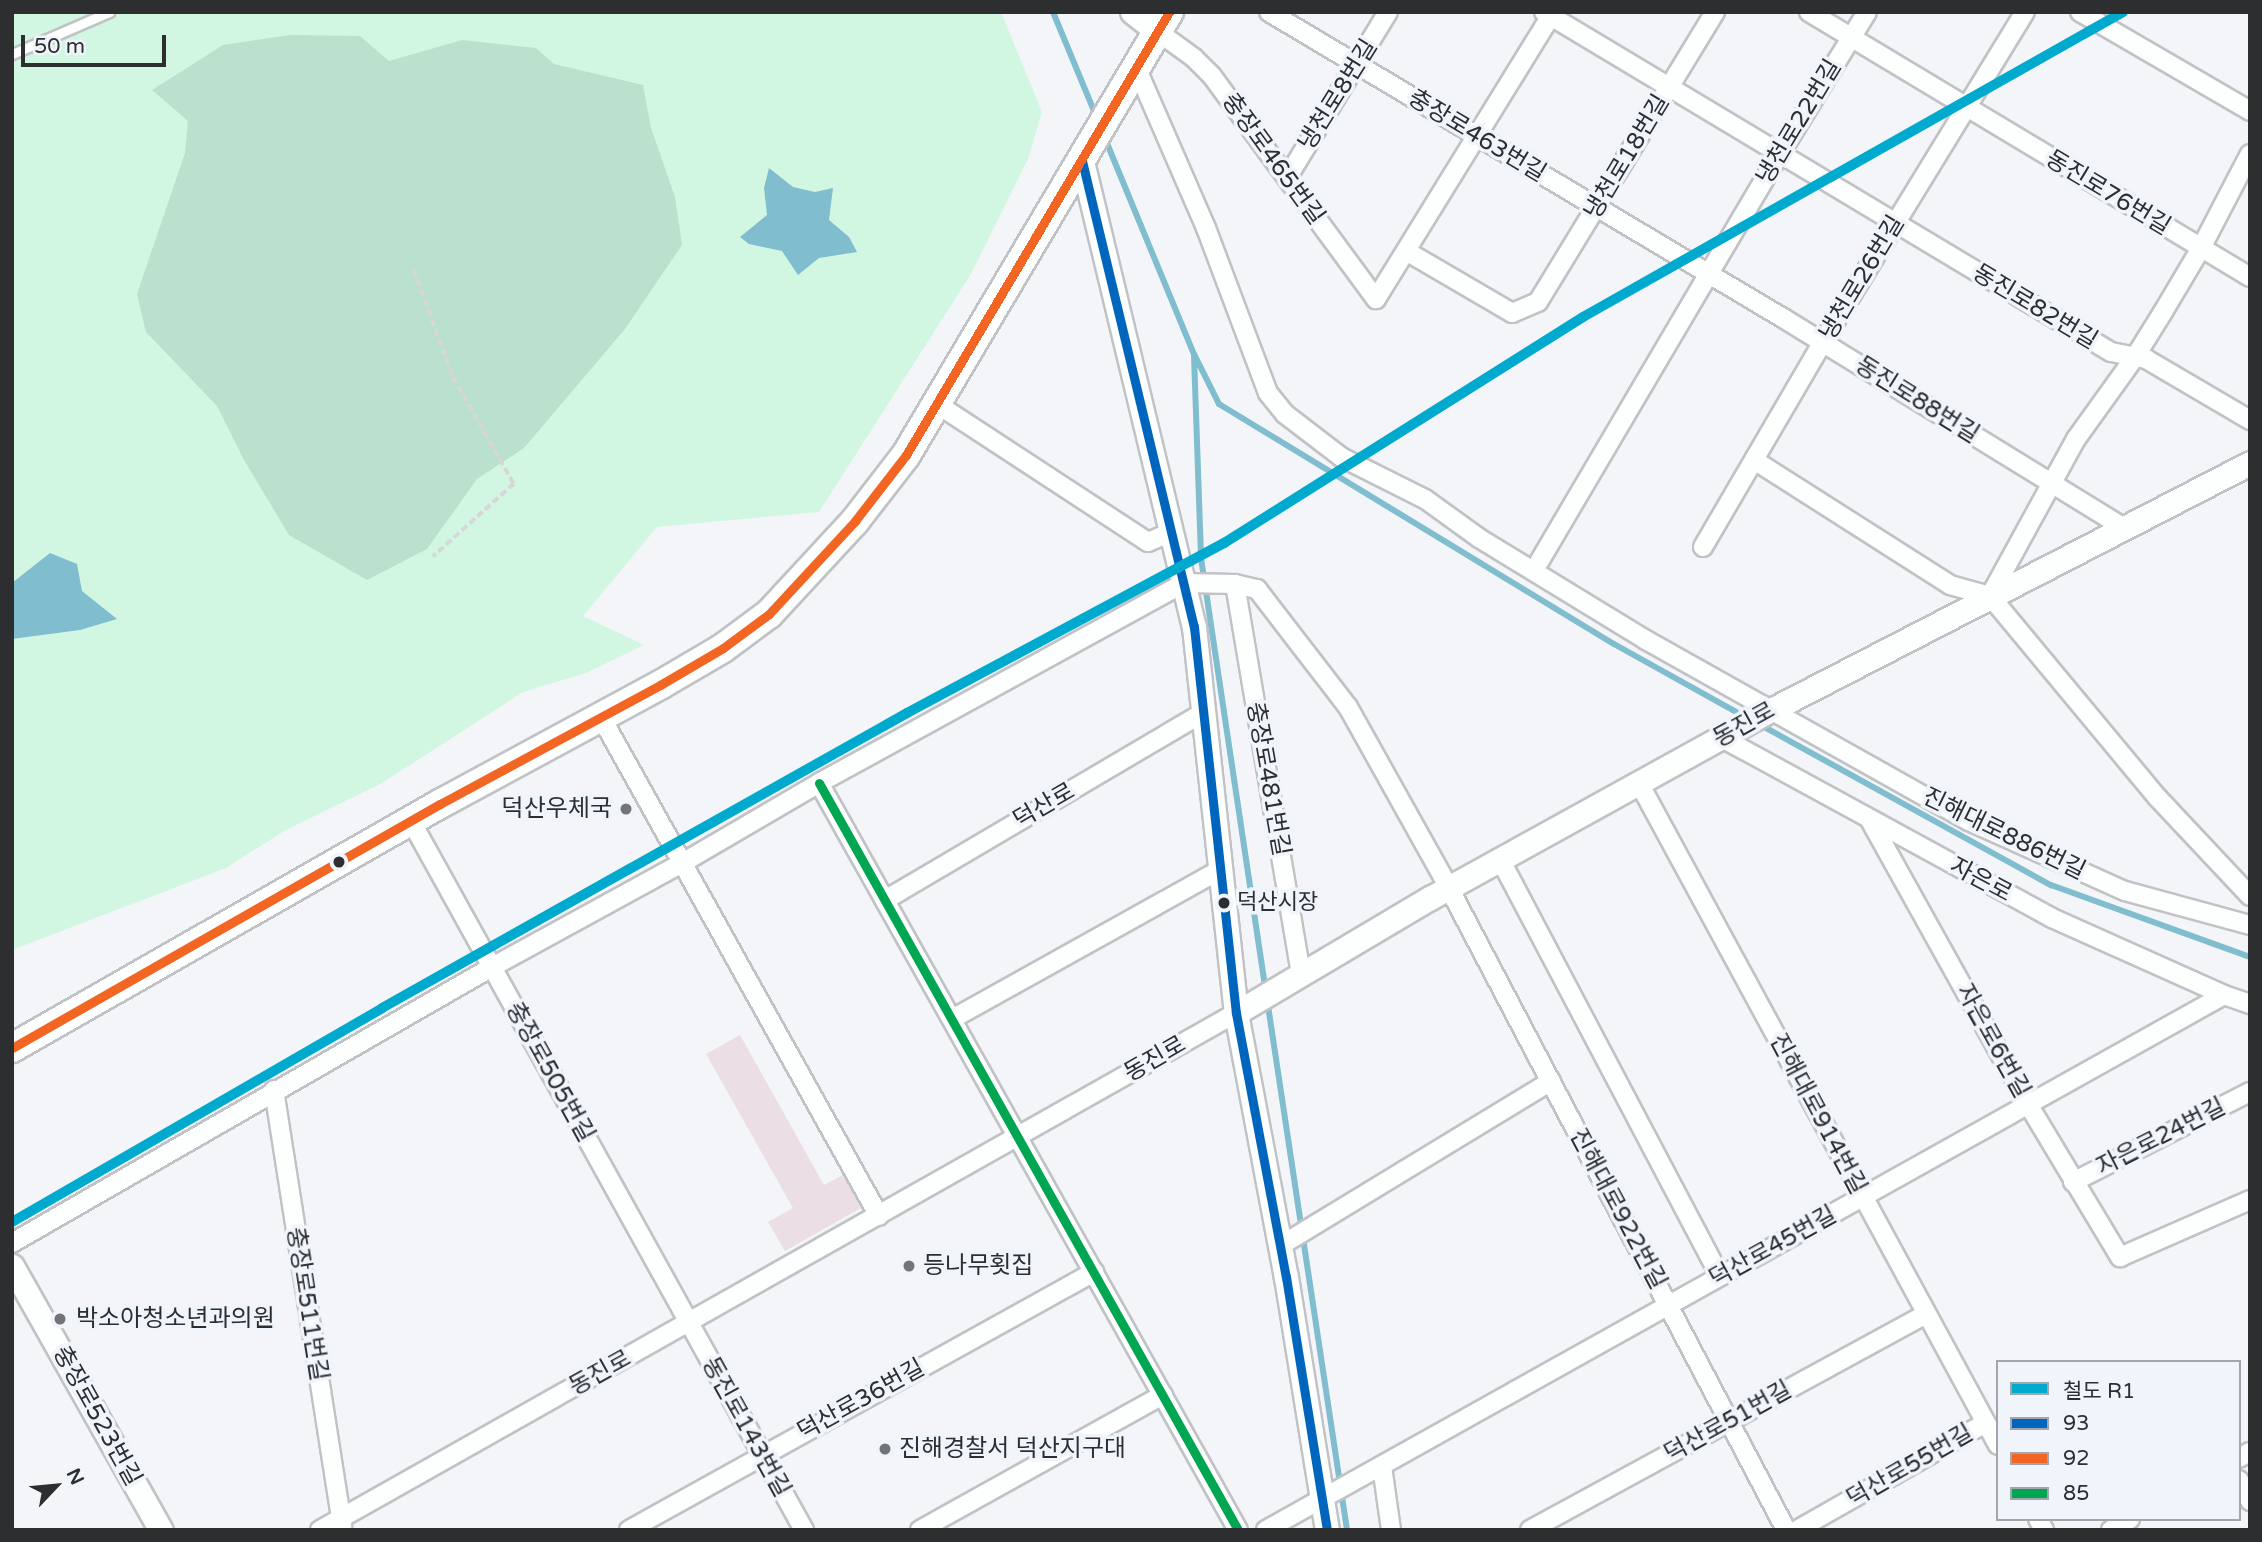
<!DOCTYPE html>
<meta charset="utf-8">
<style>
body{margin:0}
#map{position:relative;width:2262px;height:1542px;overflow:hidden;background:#f3f5f8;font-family:"Varela Round","Noto Sans KR",sans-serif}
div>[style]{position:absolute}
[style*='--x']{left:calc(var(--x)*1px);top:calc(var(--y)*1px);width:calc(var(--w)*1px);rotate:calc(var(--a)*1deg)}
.green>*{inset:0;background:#d1f7e2}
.forest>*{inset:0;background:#bae1cd}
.water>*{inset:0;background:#80bdcf}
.stream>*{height:6px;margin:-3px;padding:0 3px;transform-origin:3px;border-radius:3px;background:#80bdcf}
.building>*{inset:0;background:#ebdee5}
.path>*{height:3.5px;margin-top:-1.75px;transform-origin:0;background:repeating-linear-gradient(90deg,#d7d7d9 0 7px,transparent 0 10.5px)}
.roads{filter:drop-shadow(2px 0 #c1c2c5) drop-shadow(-2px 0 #c1c2c5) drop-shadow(0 2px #c1c2c5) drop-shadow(0 -2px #c1c2c5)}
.service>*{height:9px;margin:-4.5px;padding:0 4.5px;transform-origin:4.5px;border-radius:4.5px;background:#fdfefe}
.minor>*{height:18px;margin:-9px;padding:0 9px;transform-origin:9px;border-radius:9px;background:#fdfefe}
.tertiary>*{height:23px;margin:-11.5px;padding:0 11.5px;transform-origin:11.5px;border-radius:11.5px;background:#fdfefe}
.secondary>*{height:24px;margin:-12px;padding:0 12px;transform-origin:12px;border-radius:12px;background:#fdfefe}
.primary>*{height:28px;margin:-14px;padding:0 14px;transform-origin:14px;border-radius:14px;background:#fdfefe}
.bus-1>*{height:9px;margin:-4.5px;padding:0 4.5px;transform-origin:4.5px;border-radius:4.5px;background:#0065bd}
.bus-2>*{height:9px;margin:-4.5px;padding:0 4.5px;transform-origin:4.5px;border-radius:4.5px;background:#f26522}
.bus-3>*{height:9px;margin:-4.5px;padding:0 4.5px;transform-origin:4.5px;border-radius:4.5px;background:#00a651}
.rail-1>*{height:10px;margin:-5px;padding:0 5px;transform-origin:5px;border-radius:5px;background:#00a9ce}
.dots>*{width:19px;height:19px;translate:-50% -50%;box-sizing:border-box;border:4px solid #f0f4fb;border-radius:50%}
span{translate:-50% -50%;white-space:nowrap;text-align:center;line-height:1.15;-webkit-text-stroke:7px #f0f4fb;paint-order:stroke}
.bus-label{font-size:22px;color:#2c2e30}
.left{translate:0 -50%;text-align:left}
.street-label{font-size:24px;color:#2c2e30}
.poi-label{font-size:24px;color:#2c2e30}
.right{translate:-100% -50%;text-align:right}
.frame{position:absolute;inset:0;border:14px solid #2c2e30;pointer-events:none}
.legend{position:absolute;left:1996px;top:1360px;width:245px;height:161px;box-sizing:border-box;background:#f0f4fb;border:2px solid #a2a5aa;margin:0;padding:9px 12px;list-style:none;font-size:21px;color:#2c2e30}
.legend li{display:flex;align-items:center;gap:14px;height:35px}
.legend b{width:35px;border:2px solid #a2a5aa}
.north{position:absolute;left:21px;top:1451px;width:70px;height:70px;-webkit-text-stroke:5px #f0f4fb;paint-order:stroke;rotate:64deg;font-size:19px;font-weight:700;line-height:28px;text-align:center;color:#2c2e30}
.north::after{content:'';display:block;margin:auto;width:24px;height:32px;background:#2c2e30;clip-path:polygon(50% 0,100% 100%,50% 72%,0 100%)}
.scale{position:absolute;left:21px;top:35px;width:145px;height:32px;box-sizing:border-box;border:4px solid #2c2e30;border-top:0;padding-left:9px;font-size:21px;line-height:24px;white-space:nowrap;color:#2c2e30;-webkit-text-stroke:5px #f0f4fb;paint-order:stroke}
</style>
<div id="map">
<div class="green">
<i style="clip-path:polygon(12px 12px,1001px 12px,1042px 112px,1028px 159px,971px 274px,819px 512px,657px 527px,583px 616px,644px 645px,586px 673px,523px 692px,382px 783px,284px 831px,226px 868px,12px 950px)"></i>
</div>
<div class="forest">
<i style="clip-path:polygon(290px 35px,360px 36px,389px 61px,462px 40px,536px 48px,554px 64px,643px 85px,651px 128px,675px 197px,682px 245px,625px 329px,524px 448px,477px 479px,427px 549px,367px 580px,289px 535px,244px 460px,217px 406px,146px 332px,137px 294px,185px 153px,188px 121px,152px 90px,223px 45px)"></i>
</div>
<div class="water">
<i style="clip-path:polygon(769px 168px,793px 187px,815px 192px,833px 188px,829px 220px,849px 237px,857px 252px,819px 258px,798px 275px,782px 251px,749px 244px,740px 237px,767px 215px,764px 188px)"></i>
<i style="clip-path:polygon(50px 553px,77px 564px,82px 591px,117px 619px,80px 630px,12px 639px,12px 583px)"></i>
</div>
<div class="stream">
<i style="--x:1053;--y:12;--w:113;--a:67.5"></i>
<i style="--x:1104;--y:136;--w:236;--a:67.6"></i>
<i style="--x:1194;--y:354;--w:56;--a:63.4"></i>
<i style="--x:1219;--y:404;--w:462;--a:31.3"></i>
<i style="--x:1614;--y:644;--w:152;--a:29.1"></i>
<i style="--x:1194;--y:356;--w:202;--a:88"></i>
<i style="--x:1201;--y:558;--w:435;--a:81.5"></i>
<i style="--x:1757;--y:723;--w:336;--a:28.9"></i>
<i style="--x:2051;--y:885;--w:212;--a:19.9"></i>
<i style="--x:1267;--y:999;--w:537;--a:81.43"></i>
</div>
<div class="building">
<i style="clip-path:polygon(740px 1035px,824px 1185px,843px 1175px,861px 1208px,785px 1251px,768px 1222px,793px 1208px,706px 1054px)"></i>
</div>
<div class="path">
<i style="--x:414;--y:270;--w:114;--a:70"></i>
<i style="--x:453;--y:377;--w:123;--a:60.3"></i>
<i style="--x:514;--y:484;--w:109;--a:138"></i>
</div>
<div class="roads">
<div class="service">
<i style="--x:12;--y:54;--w:106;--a:-23.4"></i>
</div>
<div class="minor">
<i style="--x:1269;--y:12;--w:598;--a:30.77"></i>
<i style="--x:1783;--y:318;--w:400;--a:31.6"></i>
<i style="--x:1544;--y:12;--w:661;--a:30.95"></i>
<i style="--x:2111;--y:352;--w:36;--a:11"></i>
<i style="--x:2146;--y:359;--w:121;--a:30.4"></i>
<i style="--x:1809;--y:12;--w:514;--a:31"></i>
<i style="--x:2080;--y:12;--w:197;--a:30.2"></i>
<i style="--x:1157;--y:31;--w:46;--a:36.1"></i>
<i style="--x:1194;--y:58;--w:25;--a:45"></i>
<i style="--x:1212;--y:76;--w:277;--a:53.7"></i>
<i style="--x:1376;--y:299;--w:337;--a:-58.3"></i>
<i style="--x:1136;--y:67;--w:176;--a:66.5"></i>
<i style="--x:1206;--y:228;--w:176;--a:69.4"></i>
<i style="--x:1268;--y:393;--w:27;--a:51"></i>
<i style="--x:1285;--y:414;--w:71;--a:37.5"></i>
<i style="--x:1341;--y:457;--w:94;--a:26.6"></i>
<i style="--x:1425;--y:499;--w:67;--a:35.8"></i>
<i style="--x:1479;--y:538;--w:196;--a:31.4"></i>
<i style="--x:1646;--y:640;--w:370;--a:29.3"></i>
<i style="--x:1969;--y:821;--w:171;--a:24.2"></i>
<i style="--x:2125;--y:891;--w:130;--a:15.2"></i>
<i style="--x:1287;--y:178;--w:194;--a:-58.7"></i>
<i style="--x:1406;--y:251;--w:123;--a:30.3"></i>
<i style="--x:1512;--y:313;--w:28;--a:-23"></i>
<i style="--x:1538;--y:302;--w:340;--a:-58.6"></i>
<i style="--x:937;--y:404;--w:252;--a:33.2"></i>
<i style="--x:1148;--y:542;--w:25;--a:-23"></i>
<i style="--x:1754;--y:460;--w:232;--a:32.5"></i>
<i style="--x:1950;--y:585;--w:41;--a:15.4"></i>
<i style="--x:1703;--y:547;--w:236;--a:-59.7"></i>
<i style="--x:1822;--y:343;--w:388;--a:-58.5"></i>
<i style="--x:1539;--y:562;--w:472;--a:-59.5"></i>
<i style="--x:1779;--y:155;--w:168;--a:-58.4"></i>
<i style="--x:1235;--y:584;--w:396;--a:80.4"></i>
<i style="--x:1990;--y:596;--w:179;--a:-61.3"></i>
<i style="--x:2076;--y:439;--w:101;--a:-54.3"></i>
<i style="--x:2135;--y:357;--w:53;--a:-58.1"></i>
<i style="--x:2163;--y:312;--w:74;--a:-59.3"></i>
<i style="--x:2201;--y:248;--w:106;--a:-62.5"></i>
<i style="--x:1990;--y:596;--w:261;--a:50.3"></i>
<i style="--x:2157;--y:797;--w:136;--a:46.8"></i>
<i style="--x:601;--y:717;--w:571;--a:60.88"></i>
<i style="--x:1722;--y:738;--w:376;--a:28.6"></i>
<i style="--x:2052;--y:918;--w:188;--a:24.1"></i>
<i style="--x:2224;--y:995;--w:28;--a:19"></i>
<i style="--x:819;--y:783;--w:856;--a:60.71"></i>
<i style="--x:1639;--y:783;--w:753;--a:61.53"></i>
<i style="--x:411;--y:821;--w:811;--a:61"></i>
<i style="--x:1871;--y:822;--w:323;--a:60.9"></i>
<i style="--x:2028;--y:1104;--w:179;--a:59"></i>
<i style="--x:2120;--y:1257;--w:142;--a:-23.7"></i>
<i style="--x:1500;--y:859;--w:471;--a:62.2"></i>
<i style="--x:885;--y:900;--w:369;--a:-30.5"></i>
<i style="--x:952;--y:1019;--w:307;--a:-29.1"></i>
<i style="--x:274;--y:1090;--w:441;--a:81.1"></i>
<i style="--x:2073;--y:1182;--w:199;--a:-27"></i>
<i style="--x:12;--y:1243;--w:554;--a:-29.9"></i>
<i style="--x:492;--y:967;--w:219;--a:-28.7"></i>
<i style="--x:684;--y:862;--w:156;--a:-30.3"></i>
<i style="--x:819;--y:783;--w:416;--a:-28.7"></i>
<i style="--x:1184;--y:583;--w:51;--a:1.1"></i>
<i style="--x:1235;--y:584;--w:23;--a:13"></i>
<i style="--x:1257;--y:589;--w:149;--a:52.4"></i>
<i style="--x:1348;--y:707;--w:207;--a:60.8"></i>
<i style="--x:1449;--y:888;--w:725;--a:62.3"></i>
<i style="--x:1280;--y:1246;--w:317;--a:-31.3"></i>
<i style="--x:2239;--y:1458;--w:13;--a:-29"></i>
<i style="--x:1382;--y:1466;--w:65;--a:82"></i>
<i style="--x:2239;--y:1480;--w:24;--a:62"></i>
<i style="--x:2038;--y:1519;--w:13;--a:61"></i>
<i style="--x:320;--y:1530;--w:1052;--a:-29.44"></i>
<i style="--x:629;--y:1530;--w:532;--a:-29.02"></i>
<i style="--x:920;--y:1530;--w:278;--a:-29.1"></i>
<i style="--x:1266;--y:1530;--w:1097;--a:-29.18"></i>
<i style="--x:1530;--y:1530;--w:451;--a:-28.6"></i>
<i style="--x:1797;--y:1530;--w:216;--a:-29.6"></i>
<i style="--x:2111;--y:1530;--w:22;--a:-30"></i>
</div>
<div class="tertiary">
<i style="--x:1082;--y:161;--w:479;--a:76.5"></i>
<i style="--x:1194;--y:627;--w:388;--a:83.8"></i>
<i style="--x:1236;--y:1013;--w:269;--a:79.3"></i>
<i style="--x:1286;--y:1277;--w:256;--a:80.8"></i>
<i style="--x:1236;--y:1013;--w:226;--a:-30.7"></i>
<i style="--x:1430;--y:898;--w:392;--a:-28.9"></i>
<i style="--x:1773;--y:709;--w:537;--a:-27.28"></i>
<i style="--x:12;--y:1266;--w:303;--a:60.6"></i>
</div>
<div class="secondary">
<i style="--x:1133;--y:12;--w:31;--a:38"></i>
</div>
<div class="primary">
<i style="--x:12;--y:1048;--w:493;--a:-29.7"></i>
<i style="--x:440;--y:804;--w:250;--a:-28.4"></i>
<i style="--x:660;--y:685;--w:73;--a:-30.4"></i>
<i style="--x:723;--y:648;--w:57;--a:-36.5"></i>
<i style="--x:769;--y:614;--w:127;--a:-47.2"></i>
<i style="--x:855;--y:521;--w:83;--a:-52.3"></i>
<i style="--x:906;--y:455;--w:515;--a:-59.3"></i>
</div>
</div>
<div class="bus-1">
<i style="--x:1082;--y:161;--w:479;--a:76.5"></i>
<i style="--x:1194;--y:627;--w:388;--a:83.8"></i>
<i style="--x:1236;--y:1013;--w:269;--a:79.3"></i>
<i style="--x:1286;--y:1277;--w:256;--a:80.8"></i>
</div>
<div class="bus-2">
<i style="--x:12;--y:1048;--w:493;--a:-29.7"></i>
<i style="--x:440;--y:804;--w:250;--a:-28.4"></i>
<i style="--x:660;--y:685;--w:73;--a:-30.4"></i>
<i style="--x:723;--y:648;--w:57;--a:-36.5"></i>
<i style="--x:769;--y:614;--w:127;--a:-47.2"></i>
<i style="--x:855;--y:521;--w:83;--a:-52.3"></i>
<i style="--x:906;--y:455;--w:515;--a:-59.3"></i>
</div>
<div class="bus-3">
<i style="--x:819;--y:783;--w:856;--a:60.71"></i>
</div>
<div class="rail-1">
<i style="--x:12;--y:1222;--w:427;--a:-30"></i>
<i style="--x:382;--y:1008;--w:602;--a:-29.33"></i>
<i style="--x:907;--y:713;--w:360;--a:-28.2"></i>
<i style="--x:1224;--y:543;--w:424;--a:-32.2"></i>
<i style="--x:1583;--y:317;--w:620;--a:-29.46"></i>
</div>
<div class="dots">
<i style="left:626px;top:809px;background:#727476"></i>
<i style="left:339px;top:862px;background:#2c2e30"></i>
<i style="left:1224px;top:903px;background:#2c2e30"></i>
<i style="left:909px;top:1266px;background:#727476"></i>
<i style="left:60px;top:1319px;background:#727476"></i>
<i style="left:885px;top:1449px;background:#727476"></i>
</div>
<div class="bus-label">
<span class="left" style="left:1237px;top:903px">덕산시장</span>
</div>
<div class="street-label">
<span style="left:1338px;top:95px;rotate:-58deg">냉천로8번길</span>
<span style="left:1799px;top:122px;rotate:-59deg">냉천로22번길</span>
<span style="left:1477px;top:136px;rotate:31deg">충장로463번길</span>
<span style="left:1627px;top:157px;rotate:-59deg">냉천로18번길</span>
<span style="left:1273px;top:159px;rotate:54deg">충장로465번길</span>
<span style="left:2108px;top:193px;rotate:31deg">동진로76번길</span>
<span style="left:1862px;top:278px;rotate:-59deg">냉천로26번길</span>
<span style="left:2035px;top:307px;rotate:31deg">동진로82번길</span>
<span style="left:1917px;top:400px;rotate:32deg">동진로88번길</span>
<span style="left:1744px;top:725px;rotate:-29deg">동진로</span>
<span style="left:1268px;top:779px;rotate:80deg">충장로481번길</span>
<span style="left:1044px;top:806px;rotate:-30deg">덕산로</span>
<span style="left:2004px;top:834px;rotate:26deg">진해대로886번길</span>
<span style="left:1981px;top:880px;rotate:28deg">자은로</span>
<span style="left:1993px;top:1041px;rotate:61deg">자은로6번길</span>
<span style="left:1155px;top:1059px;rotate:-30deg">동진로</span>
<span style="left:550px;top:1072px;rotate:61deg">충장로505번길</span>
<span style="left:1818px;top:1114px;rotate:62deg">진해대로914번길</span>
<span style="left:2161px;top:1137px;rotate:-27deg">자은로24번길</span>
<span style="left:1618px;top:1209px;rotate:62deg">진해대로922번길</span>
<span style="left:1773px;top:1247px;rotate:-29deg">덕산로45번길</span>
<span style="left:307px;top:1304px;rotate:81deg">충장로511번길</span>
<span style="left:600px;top:1373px;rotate:-29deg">동진로</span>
<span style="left:861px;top:1400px;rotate:-29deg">덕산로36번길</span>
<span style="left:97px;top:1416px;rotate:61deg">충장로523번길</span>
<span style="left:1728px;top:1422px;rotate:-29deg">덕산로51번길</span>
<span style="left:746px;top:1427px;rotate:61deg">동진로143번길</span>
<span style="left:1910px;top:1466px;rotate:-30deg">덕산로55번길</span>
</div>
<div class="poi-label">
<span class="right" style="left:612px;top:809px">덕산우체국</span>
<span class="left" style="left:923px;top:1266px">등나무횟집</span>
<span class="left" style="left:76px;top:1319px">박소아청소년과의원</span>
<span class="left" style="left:899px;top:1449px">진해경찰서 덕산지구대</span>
</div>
<div class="frame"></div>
<ul class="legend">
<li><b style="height:9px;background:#00a9ce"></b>철도 R1</li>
<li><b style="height:9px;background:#0065bd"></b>93</li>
<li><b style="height:9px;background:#f26522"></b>92</li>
<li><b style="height:9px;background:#00a651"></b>85</li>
</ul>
<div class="north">N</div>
<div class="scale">50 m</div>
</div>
